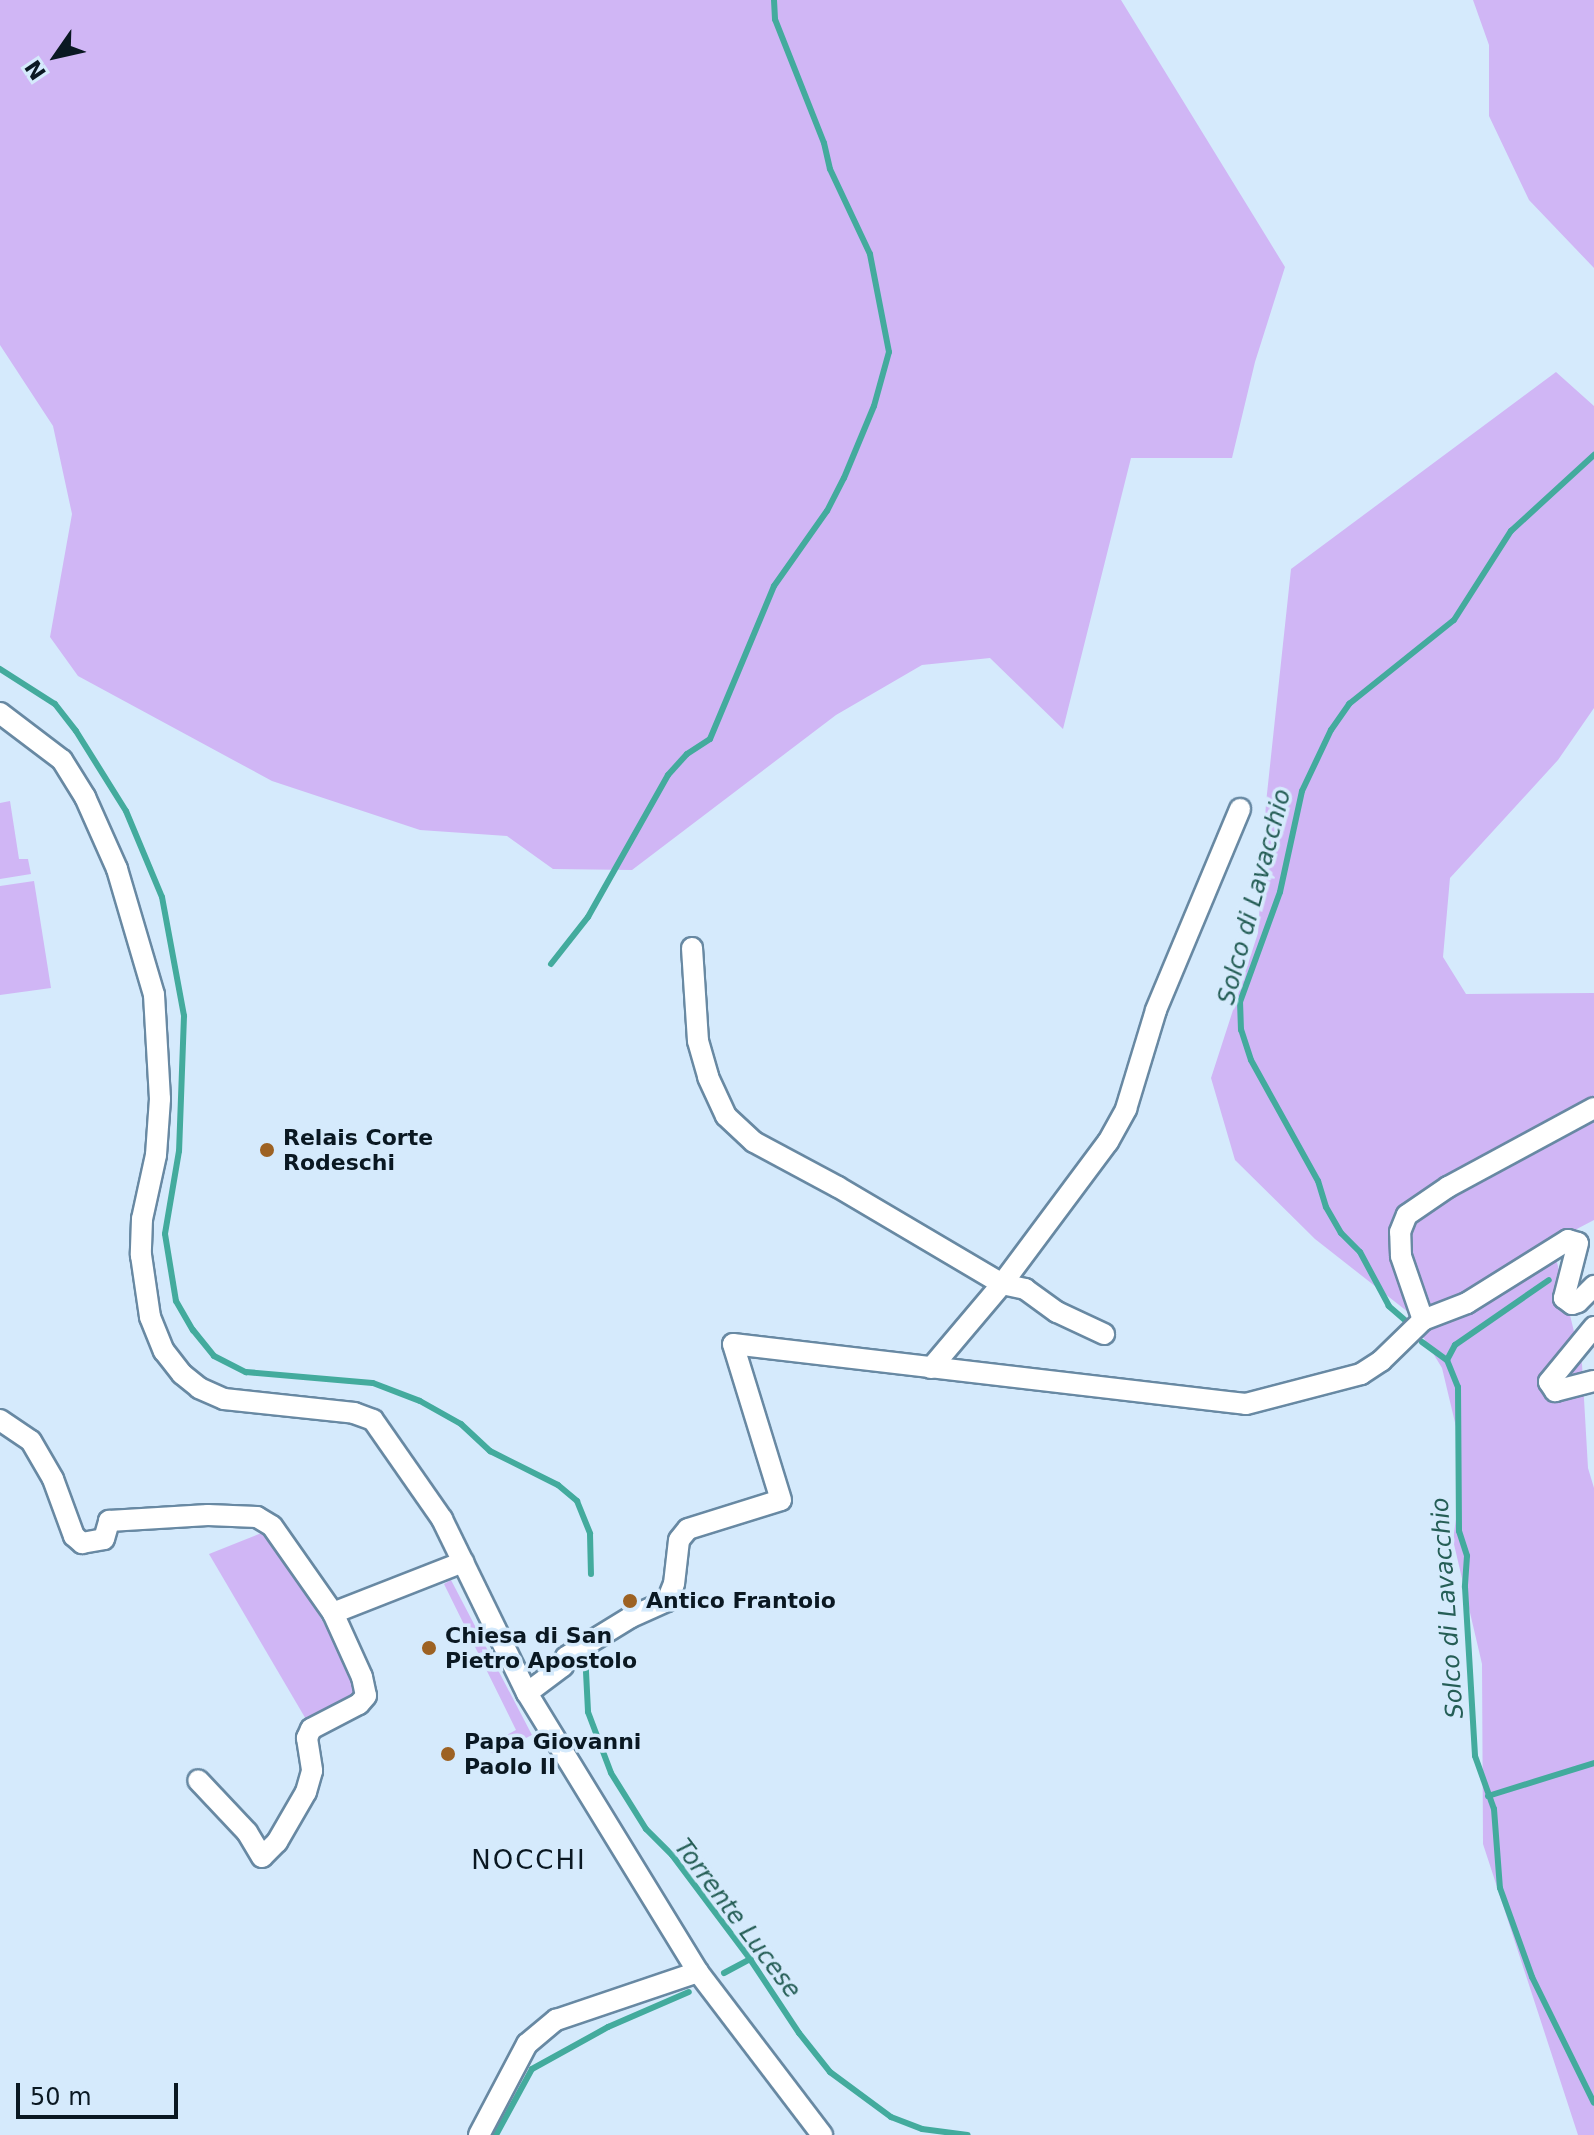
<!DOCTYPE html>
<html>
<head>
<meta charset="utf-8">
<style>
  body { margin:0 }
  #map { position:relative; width:1594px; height:2135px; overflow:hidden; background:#d5eafc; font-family:"DejaVu Sans",sans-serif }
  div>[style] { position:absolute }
  .green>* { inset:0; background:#d0b6f5 }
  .stream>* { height:6px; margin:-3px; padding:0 3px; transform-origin:3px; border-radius:3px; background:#43ab9d }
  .roads { filter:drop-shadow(2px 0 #6889a3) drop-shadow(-2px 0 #6889a3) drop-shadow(0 2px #6889a3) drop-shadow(0 -2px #6889a3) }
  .street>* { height:20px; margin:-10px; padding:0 10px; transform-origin:10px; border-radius:10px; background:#fff }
  .dots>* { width:22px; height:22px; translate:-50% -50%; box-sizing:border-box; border:4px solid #d5eafc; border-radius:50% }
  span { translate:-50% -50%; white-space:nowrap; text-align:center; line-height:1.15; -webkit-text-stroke:7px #d5eafc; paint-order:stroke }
  .poi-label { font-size:22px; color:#0a1822; font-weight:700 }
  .left { translate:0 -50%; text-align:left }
  .water-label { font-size:24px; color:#255e56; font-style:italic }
  .quarter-label { font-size:26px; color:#0a1822; letter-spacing:2px }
  .north { position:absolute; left:16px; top:16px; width:80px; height:80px; -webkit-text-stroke:6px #d5eafc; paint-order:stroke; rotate:236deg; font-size:22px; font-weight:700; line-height:32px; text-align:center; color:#0a1822 }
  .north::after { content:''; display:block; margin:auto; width:28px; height:36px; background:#0a1822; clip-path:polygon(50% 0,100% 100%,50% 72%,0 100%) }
  .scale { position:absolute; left:16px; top:2083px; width:162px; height:36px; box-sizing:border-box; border:4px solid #0a1822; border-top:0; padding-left:10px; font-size:24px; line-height:28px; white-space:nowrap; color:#0a1822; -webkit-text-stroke:6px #d5eafc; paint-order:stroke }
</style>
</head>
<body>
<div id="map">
  <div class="green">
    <i style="clip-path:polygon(0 0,1121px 0,1285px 267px,1255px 362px,1232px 458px,1131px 458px,1063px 729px,990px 658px,922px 665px,836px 715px,632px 870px,553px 869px,507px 836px,420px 830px,272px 781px,78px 676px,50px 637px,72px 514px,53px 426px,0 345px)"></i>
    <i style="clip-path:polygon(1473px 0,1594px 0,1594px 268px,1529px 200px,1489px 116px,1489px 45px)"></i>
    <i style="clip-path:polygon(1556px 372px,1594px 406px,1594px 708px,1558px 760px,1450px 878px,1443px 957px,1466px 994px,1594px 993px,1594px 1220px,1552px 1242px,1582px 1364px,1588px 1468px,1594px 1488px,1594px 2135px,1578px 2135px,1483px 1844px,1482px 1664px,1453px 1540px,1459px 1498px,1457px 1431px,1442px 1368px,1408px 1312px,1315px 1239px,1235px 1160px,1211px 1078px,1258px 933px,1266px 803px,1291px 569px)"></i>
    <i style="clip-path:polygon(10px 801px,19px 859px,28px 859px,31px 874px,0 879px,0 803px)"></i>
    <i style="clip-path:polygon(34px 881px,51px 988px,0 995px,0 886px)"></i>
    <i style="clip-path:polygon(269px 1530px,360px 1685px,359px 1691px,307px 1721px,209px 1554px)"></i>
    <i style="clip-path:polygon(451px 1580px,532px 1735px,494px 1754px,482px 1748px,516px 1730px,444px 1584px)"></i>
  </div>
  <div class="stream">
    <i style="left:0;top:669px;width:65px;rotate:32.5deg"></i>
    <i style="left:55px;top:704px;width:34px;rotate:52deg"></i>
    <i style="left:76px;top:731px;width:94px;rotate:58deg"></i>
    <i style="left:126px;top:811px;width:93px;rotate:67.3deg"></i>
    <i style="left:162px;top:897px;width:121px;rotate:79.5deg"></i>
    <i style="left:184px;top:1016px;width:135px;rotate:92.1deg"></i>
    <i style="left:179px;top:1151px;width:84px;rotate:99.6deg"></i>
    <i style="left:165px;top:1234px;width:68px;rotate:80.7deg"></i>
    <i style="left:176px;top:1301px;width:34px;rotate:60deg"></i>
    <i style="left:193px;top:1330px;width:33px;rotate:51deg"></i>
    <i style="left:214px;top:1356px;width:36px;rotate:27deg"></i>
    <i style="left:246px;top:1372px;width:127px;rotate:5deg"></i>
    <i style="left:373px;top:1383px;width:50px;rotate:21deg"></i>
    <i style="left:420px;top:1401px;width:47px;rotate:29.3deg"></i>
    <i style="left:461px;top:1424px;width:40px;rotate:43deg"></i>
    <i style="left:490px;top:1451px;width:76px;rotate:26.6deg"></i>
    <i style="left:558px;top:1485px;width:25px;rotate:40deg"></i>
    <i style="left:577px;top:1501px;width:35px;rotate:68deg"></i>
    <i style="left:590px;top:1534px;width:40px;rotate:88.6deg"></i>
    <i style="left:551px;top:964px;width:60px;rotate:-51.8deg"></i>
    <i style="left:588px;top:917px;width:163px;rotate:-60.6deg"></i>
    <i style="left:668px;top:775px;width:28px;rotate:-48deg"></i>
    <i style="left:687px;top:754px;width:27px;rotate:-33deg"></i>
    <i style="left:710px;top:739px;width:166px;rotate:-67.3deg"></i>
    <i style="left:774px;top:586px;width:92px;rotate:-54.8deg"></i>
    <i style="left:827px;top:511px;width:37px;rotate:-63deg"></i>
    <i style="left:844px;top:478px;width:78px;rotate:-67.4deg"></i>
    <i style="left:874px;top:406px;width:56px;rotate:-74.5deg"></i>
    <i style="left:889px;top:352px;width:100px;rotate:-101deg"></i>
    <i style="left:870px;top:254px;width:94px;rotate:-115.2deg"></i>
    <i style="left:830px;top:169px;width:27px;rotate:-103deg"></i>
    <i style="left:824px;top:143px;width:133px;rotate:-111.6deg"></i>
    <i style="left:775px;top:19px;width:19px;rotate:-93deg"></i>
    <i style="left:1406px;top:1321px;width:23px;rotate:-139deg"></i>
    <i style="left:1389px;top:1306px;width:61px;rotate:-118.2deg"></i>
    <i style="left:1360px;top:1252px;width:27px;rotate:-135deg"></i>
    <i style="left:1341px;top:1233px;width:30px;rotate:-120deg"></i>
    <i style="left:1326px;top:1207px;width:27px;rotate:-107deg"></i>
    <i style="left:1318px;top:1181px;width:138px;rotate:-119deg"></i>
    <i style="left:1251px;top:1060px;width:32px;rotate:-108deg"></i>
    <i style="left:1241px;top:1030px;width:28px;rotate:-92deg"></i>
    <i style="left:1240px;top:1002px;width:117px;rotate:-70deg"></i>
    <i style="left:1280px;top:892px;width:103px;rotate:-77.7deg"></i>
    <i style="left:1302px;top:791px;width:68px;rotate:-64.6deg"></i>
    <i style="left:1331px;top:730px;width:32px;rotate:-55deg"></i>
    <i style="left:1349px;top:704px;width:134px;rotate:-38.7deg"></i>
    <i style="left:1454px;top:620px;width:106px;rotate:-57.4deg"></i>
    <i style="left:1511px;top:531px;width:113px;rotate:-42.5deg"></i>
    <i style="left:1422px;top:1342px;width:31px;rotate:36deg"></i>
    <i style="left:1447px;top:1360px;width:29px;rotate:68deg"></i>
    <i style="left:1458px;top:1387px;width:144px;rotate:89.6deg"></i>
    <i style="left:1459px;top:1531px;width:26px;rotate:72deg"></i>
    <i style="left:1467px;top:1556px;width:31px;rotate:94deg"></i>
    <i style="left:1465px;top:1587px;width:169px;rotate:86.6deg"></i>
    <i style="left:1475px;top:1756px;width:56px;rotate:70.3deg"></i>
    <i style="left:1494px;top:1809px;width:79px;rotate:85.7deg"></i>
    <i style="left:1500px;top:1888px;width:95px;rotate:70.2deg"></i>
    <i style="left:1532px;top:1977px;width:140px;rotate:63.8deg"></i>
    <i style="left:1447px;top:1360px;width:17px;rotate:-62deg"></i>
    <i style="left:1455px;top:1345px;width:114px;rotate:-34.7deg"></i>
    <i style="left:585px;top:1652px;width:60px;rotate:87.1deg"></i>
    <i style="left:588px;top:1712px;width:65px;rotate:69.3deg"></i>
    <i style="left:611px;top:1773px;width:66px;rotate:58deg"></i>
    <i style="left:646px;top:1829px;width:37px;rotate:45deg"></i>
    <i style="left:672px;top:1855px;width:130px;rotate:53.1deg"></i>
    <i style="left:750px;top:1959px;width:89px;rotate:56.5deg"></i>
    <i style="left:799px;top:2033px;width:50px;rotate:51.5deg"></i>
    <i style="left:830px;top:2072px;width:76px;rotate:36.4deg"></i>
    <i style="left:891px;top:2117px;width:33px;rotate:21deg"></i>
    <i style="left:922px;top:2129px;width:46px;rotate:7.4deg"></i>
    <i style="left:1488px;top:1796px;width:111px;rotate:-17.3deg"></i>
    <i style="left:724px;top:1973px;width:30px;rotate:-28deg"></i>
    <i style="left:496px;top:2135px;width:75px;rotate:-61.4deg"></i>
    <i style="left:532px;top:2069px;width:87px;rotate:-28.9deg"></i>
    <i style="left:608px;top:2027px;width:88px;rotate:-23.4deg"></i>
  </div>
  <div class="roads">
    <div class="street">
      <i style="left:0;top:713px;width:78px;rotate:37.2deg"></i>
      <i style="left:62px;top:760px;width:44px;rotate:58.1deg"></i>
      <i style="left:85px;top:797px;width:79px;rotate:66deg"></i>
      <i style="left:117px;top:869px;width:131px;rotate:73.6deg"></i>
      <i style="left:154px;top:995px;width:104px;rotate:86.7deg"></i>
      <i style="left:160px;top:1099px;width:56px;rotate:94.1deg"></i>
      <i style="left:156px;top:1155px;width:66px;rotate:102.3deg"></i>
      <i style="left:142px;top:1219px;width:36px;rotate:92deg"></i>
      <i style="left:141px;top:1255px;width:63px;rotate:81.7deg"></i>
      <i style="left:150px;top:1317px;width:37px;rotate:68deg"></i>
      <i style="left:164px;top:1351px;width:29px;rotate:52deg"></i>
      <i style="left:182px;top:1374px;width:22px;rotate:39deg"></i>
      <i style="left:199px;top:1388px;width:27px;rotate:24deg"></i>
      <i style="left:224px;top:1399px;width:131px;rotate:6.1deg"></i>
      <i style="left:354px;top:1413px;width:20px;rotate:20deg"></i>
      <i style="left:373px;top:1420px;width:121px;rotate:55.1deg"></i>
      <i style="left:442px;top:1519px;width:194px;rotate:64deg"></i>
      <i style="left:527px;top:1693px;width:327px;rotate:58.5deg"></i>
      <i style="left:698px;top:1972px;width:205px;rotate:52.7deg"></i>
      <i style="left:692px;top:948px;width:93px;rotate:86.3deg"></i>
      <i style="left:698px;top:1041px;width:37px;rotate:74deg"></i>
      <i style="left:708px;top:1077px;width:43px;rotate:65.2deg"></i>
      <i style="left:726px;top:1116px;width:38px;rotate:43deg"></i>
      <i style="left:754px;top:1142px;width:95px;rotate:28.2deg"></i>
      <i style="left:838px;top:1187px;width:191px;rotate:30.6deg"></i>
      <i style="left:1002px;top:1284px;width:24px;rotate:12deg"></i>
      <i style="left:1025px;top:1289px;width:39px;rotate:36deg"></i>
      <i style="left:1057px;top:1312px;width:52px;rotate:25.1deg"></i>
      <i style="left:1423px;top:1320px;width:68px;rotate:-109deg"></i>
      <i style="left:1401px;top:1256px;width:24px;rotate:-92deg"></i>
      <i style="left:1400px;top:1232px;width:18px;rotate:-68deg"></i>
      <i style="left:1407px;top:1215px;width:50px;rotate:-34.3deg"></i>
      <i style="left:1448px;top:1187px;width:166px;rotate:-28.4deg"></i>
      <i style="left:1594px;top:1327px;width:71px;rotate:129.3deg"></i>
      <i style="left:1549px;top:1382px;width:11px;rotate:56deg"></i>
      <i style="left:1555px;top:1391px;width:40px;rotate:-14.4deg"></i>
      <i style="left:931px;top:1368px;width:110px;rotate:-49.8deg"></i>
      <i style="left:1002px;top:1284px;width:177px;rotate:-53.3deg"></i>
      <i style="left:1108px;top:1142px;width:38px;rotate:-61deg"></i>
      <i style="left:1126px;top:1109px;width:103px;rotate:-73.1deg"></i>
      <i style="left:1156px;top:1010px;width:218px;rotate:-67.3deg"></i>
      <i style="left:0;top:1420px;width:37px;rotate:34deg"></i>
      <i style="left:31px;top:1441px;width:44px;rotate:59.9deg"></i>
      <i style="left:53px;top:1479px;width:61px;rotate:69.8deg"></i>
      <i style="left:74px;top:1536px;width:11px;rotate:41deg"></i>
      <i style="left:82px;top:1543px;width:22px;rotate:-10deg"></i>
      <i style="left:104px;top:1539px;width:19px;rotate:-74deg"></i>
      <i style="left:109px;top:1521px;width:99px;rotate:-3.5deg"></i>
      <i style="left:208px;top:1515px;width:49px;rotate:2.3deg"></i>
      <i style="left:257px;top:1517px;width:17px;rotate:31deg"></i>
      <i style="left:272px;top:1526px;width:106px;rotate:55deg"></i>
      <i style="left:333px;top:1613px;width:70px;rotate:65.6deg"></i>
      <i style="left:362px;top:1677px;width:19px;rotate:78deg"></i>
      <i style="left:366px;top:1696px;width:11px;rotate:131deg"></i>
      <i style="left:359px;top:1704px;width:54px;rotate:152.5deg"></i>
      <i style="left:311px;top:1729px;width:10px;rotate:114deg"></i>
      <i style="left:307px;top:1738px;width:33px;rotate:81deg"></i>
      <i style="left:312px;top:1771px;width:22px;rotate:106deg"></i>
      <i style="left:306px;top:1792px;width:58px;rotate:120.1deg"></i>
      <i style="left:277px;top:1842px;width:21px;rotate:135deg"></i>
      <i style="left:262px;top:1857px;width:29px;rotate:-121deg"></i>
      <i style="left:247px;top:1832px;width:71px;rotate:-133.3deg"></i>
      <i style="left:333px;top:1613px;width:140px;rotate:-21.4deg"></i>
      <i style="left:527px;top:1693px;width:45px;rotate:-36.9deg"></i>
      <i style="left:563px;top:1666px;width:9px;rotate:-72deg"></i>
      <i style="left:566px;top:1657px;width:76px;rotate:-31.6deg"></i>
      <i style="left:631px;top:1617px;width:39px;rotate:-24deg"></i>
      <i style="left:667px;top:1601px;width:18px;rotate:-68deg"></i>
      <i style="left:674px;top:1584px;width:44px;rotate:-83.5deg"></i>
      <i style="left:679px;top:1540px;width:14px;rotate:-51deg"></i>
      <i style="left:688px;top:1529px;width:97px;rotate:-17.3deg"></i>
      <i style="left:781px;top:1500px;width:163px;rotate:-107.1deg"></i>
      <i style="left:733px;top:1344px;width:516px;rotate:6.67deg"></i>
      <i style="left:1246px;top:1404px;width:119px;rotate:-14.6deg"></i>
      <i style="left:1361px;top:1374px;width:24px;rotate:-33deg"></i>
      <i style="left:1381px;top:1361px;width:59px;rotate:-44.3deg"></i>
      <i style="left:1423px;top:1320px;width:47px;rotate:-21.1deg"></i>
      <i style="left:1467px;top:1303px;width:119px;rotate:-32deg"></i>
      <i style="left:1568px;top:1240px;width:10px;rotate:17deg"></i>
      <i style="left:1578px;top:1243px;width:57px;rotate:104.3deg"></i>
      <i style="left:1564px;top:1298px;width:10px;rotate:37deg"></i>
      <i style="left:1572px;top:1304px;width:6px;rotate:-18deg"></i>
      <i style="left:1578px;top:1302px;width:23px;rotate:-45deg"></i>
      <i style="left:479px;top:2135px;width:103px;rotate:-62.2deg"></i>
      <i style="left:527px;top:2044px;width:38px;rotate:-40deg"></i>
      <i style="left:556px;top:2020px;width:150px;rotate:-18.7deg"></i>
    </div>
  </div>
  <div class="dots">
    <i style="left:267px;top:1150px;background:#9d6223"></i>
    <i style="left:630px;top:1601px;background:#9d6223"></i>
    <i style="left:429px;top:1648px;background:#9d6223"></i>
    <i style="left:448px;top:1754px;background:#9d6223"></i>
  </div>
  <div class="poi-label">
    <span class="left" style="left:283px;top:1150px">Relais Corte<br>Rodeschi</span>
    <span class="left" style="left:646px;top:1601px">Antico Frantoio</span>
    <span class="left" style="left:445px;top:1648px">Chiesa di San<br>Pietro Apostolo</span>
    <span class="left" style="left:464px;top:1754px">Papa Giovanni<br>Paolo II</span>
  </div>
  <div class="water-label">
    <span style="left:1255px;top:897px;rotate:-75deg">Solco di Lavacchio</span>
    <span style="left:1448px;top:1608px;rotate:-94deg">Solco di Lavacchio</span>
    <span style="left:737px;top:1919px;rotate:53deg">Torrente Lucese</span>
  </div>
  <div class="quarter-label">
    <span style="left:529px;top:1861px">NOCCHI</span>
  </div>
  <div class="north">N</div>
  <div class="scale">50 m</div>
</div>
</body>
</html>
